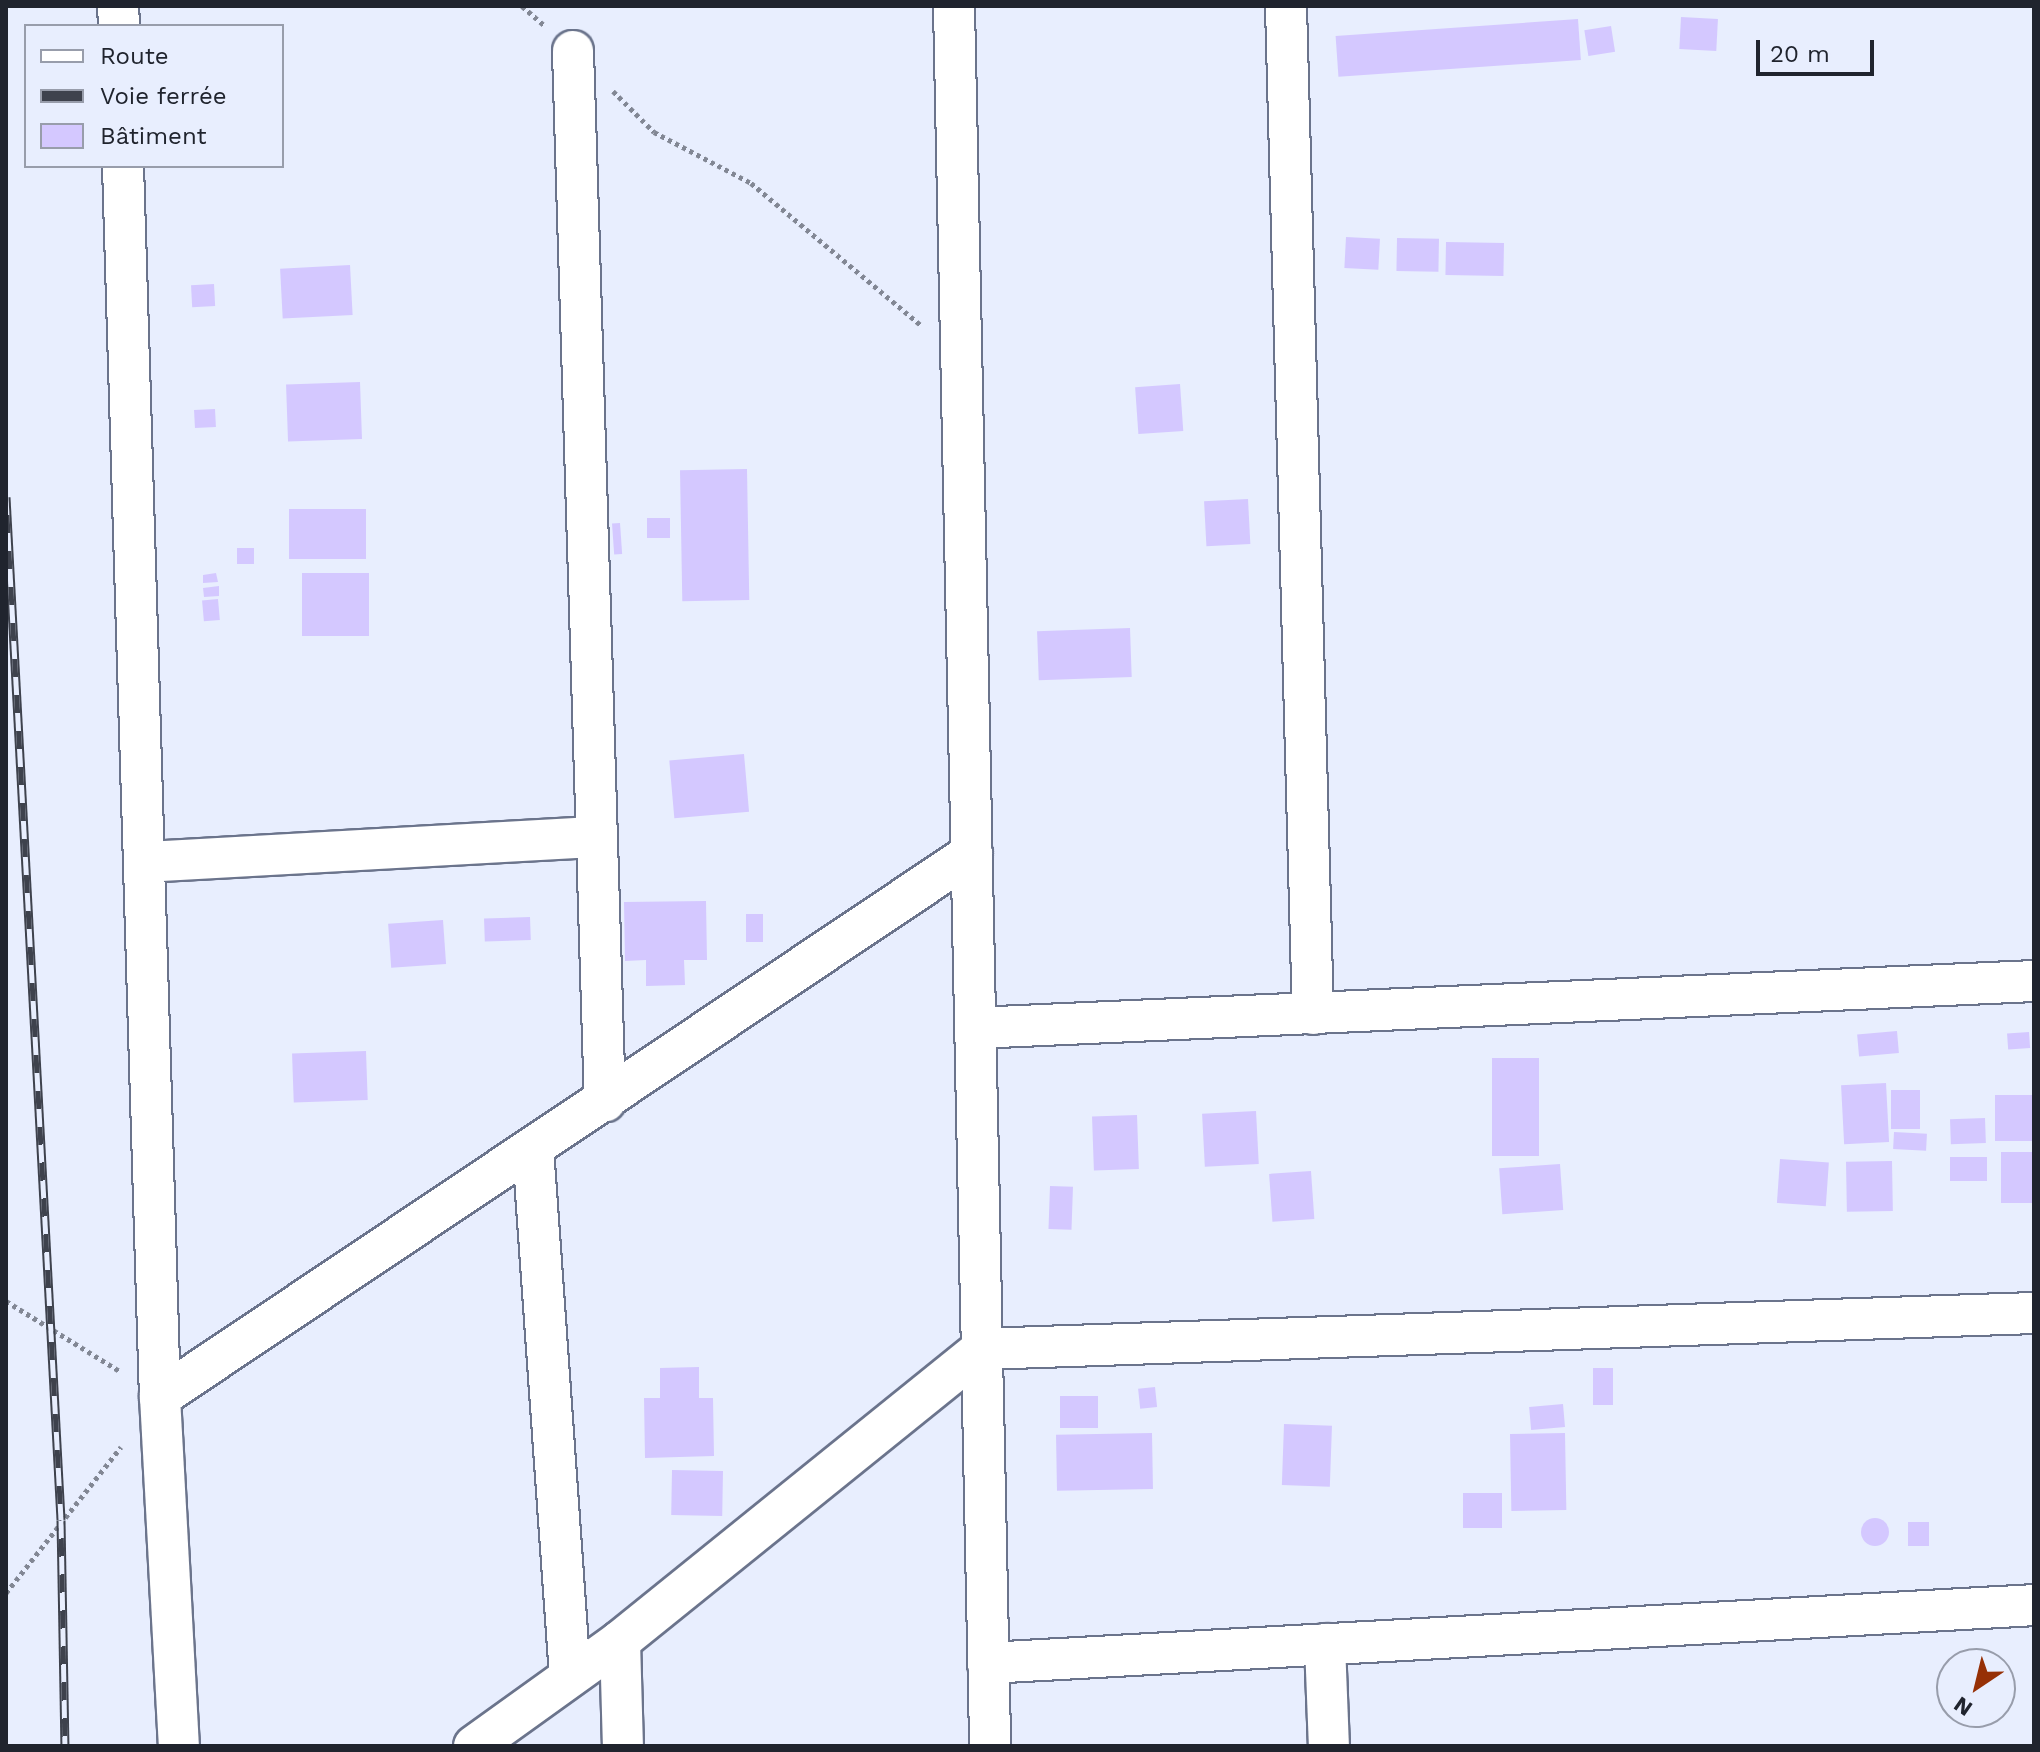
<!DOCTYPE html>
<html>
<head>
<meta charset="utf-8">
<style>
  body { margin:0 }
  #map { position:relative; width:2040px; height:1752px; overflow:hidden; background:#e8eefe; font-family:"Work Sans",sans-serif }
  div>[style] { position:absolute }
  .building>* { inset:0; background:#d4c8ff; transform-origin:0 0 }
  .round { border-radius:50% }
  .path>* { height:5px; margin-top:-2.5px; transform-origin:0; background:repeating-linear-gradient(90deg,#828794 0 4px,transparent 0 8px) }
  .roads { filter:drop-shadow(2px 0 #6b748c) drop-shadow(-2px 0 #6b748c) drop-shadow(0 2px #6b748c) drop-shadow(0 -2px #6b748c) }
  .minor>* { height:40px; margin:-20px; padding:0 20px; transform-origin:20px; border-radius:20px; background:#fff }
  .rail>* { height:9px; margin-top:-4.5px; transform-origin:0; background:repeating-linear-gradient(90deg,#e8eefe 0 18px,#3e424d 0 36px); box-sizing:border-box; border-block:2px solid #3e424d }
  span { translate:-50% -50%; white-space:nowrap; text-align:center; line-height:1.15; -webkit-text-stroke:6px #e8eefe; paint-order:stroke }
  .frame { position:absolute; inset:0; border:8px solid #20242e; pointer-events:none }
  .legend { position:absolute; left:24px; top:24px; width:260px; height:144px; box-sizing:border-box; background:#e8eefe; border:2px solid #989dab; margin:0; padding:10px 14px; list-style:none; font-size:24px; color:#20242e }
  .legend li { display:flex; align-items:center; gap:16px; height:40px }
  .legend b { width:40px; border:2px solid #989dab }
  .north { position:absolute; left:1936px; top:1648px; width:80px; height:80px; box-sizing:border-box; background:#e8eefe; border:2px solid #989dab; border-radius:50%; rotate:215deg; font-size:22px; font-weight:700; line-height:32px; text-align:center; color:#20242e }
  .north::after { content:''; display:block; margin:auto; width:28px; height:36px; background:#963006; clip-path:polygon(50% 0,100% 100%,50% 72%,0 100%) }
  .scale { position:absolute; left:1756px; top:40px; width:118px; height:36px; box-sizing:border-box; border:4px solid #20242e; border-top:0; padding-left:10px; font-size:24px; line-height:28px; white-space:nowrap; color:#20242e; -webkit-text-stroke:6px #e8eefe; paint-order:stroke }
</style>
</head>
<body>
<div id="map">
  <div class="building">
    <i style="left:1681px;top:17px;width:37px;height:32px;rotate:3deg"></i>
    <i style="left:1578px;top:19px;width:41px;height:243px;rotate:86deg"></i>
    <i style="left:1611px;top:26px;width:26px;height:27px;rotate:81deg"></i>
    <i style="left:1346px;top:237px;width:34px;height:31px;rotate:3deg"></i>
    <i style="left:1397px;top:238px;width:42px;height:33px;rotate:1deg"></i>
    <i style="left:1446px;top:242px;width:58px;height:33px;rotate:1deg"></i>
    <i style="left:350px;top:265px;width:50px;height:70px;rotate:87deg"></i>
    <i style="left:214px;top:284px;width:22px;height:23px;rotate:87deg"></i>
    <i style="left:360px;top:382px;width:57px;height:74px;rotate:88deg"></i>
    <i style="left:1180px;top:384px;width:47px;height:45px;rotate:86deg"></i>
    <i style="left:215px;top:409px;width:18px;height:21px;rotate:87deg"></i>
    <i style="left:747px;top:469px;width:131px;height:67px;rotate:89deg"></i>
    <i style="left:1248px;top:499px;width:45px;height:44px;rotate:87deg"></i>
    <i style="left:289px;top:509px;width:77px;height:50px"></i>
    <i style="left:647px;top:518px;width:23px;height:20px"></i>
    <i style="left:620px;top:523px;width:31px;height:8px;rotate:86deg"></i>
    <i style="left:237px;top:548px;width:17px;height:16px"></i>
    <i style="clip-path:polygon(216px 573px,218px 582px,203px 583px,203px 575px)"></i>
    <i style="left:302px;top:573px;width:67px;height:63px"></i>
    <i style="clip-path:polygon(219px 586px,219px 596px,204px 597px,203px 588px)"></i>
    <i style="left:218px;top:599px;width:21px;height:16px;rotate:85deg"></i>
    <i style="left:1130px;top:628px;width:49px;height:93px;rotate:88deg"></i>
    <i style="left:744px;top:754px;width:58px;height:75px;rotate:85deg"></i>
    <i style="clip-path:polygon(706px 901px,707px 960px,684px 960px,685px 985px,646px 986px,646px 960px,625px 961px,624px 902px)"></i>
    <i style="left:763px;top:914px;width:28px;height:17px;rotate:90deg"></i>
    <i style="left:530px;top:917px;width:23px;height:46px;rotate:88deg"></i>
    <i style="left:443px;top:920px;width:44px;height:55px;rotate:86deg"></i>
    <i style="left:1897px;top:1031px;width:22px;height:40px;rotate:85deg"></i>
    <i style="left:2029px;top:1032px;width:16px;height:22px;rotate:86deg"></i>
    <i style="left:366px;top:1051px;width:49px;height:74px;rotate:88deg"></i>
    <i style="left:1492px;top:1058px;width:47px;height:98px"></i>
    <i style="left:1886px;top:1083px;width:59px;height:45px;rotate:87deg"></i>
    <i style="left:1891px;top:1090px;width:29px;height:39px"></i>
    <i style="left:2034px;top:1095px;width:46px;height:39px;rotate:90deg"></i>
    <i style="left:1256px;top:1111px;width:53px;height:54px;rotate:87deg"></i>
    <i style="left:1137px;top:1115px;width:54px;height:45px;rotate:88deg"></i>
    <i style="left:1985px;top:1118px;width:25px;height:35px;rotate:88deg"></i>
    <i style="left:1894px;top:1132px;width:33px;height:17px;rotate:3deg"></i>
    <i style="left:2001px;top:1152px;width:33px;height:51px"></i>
    <i style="left:1950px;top:1157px;width:37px;height:24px"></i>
    <i style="left:1780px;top:1159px;width:49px;height:44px;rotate:4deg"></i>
    <i style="left:1892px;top:1161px;width:50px;height:46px;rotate:89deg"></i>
    <i style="left:1560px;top:1164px;width:46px;height:61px;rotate:86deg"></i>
    <i style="left:1311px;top:1171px;width:48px;height:42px;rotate:86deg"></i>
    <i style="left:1050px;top:1186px;width:23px;height:43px;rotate:2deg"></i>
    <i style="clip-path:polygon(699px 1367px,699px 1398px,713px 1398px,714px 1456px,645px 1458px,644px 1398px,660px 1398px,660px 1368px)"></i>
    <i style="left:1593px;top:1368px;width:20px;height:37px"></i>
    <i style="left:1155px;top:1387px;width:20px;height:17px;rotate:84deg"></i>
    <i style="left:1060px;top:1396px;width:38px;height:32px"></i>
    <i style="left:1563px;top:1404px;width:23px;height:34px;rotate:85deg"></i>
    <i style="left:1284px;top:1424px;width:48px;height:61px;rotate:2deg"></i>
    <i style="left:1152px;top:1433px;width:56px;height:96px;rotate:89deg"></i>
    <i style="left:1565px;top:1433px;width:77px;height:55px;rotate:89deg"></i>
    <i style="left:672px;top:1470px;width:51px;height:45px;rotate:1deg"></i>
    <i style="left:1502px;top:1493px;width:35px;height:39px;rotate:90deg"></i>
    <i class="round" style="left:1861px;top:1518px;width:28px;height:28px"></i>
    <i style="left:1908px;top:1522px;width:21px;height:24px"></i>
  </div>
  <div class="path">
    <i style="left:522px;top:6px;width:30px;rotate:41deg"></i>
    <i style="left:613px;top:91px;width:58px;rotate:45deg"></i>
    <i style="left:654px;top:132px;width:110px;rotate:27.7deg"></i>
    <i style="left:751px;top:183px;width:223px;rotate:39.9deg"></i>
    <i style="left:6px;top:1301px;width:135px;rotate:31.7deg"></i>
    <i style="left:6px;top:1593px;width:186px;rotate:-51.8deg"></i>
  </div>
  <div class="roads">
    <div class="minor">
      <i style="left:118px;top:6px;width:20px;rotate:87deg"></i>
      <i style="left:954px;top:6px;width:1740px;rotate:88.81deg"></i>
      <i style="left:1286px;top:6px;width:1008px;rotate:88.47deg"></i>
      <i style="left:573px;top:51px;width:1051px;rotate:88.26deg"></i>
      <i style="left:123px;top:166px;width:1232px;rotate:88.28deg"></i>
      <i style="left:160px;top:1397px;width:350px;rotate:86.9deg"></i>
      <i style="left:145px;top:862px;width:447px;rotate:-3.2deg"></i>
      <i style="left:975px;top:1028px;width:1060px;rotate:-2.54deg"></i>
      <i style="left:533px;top:1149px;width:527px;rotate:85.98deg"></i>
      <i style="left:160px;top:1397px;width:977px;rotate:-33.82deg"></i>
      <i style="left:620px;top:1641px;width:105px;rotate:88.4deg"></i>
      <i style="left:1325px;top:1644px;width:102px;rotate:87.8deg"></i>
      <i style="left:988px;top:1663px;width:1048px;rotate:-3.17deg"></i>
      <i style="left:474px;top:1746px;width:180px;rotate:-35.7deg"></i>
      <i style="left:620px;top:1641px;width:465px;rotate:-38.9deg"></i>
      <i style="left:982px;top:1349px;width:1053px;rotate:-1.96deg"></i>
    </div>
  </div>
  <div class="rail">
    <i style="left:6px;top:497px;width:1024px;rotate:86.92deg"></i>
    <i style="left:61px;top:1520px;width:226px;rotate:89deg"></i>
  </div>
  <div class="frame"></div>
  <ul class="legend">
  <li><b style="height:10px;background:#fff"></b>Route</li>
  <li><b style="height:10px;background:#3e424d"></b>Voie ferrée</li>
  <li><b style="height:22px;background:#d4c8ff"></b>Bâtiment</li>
  </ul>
  <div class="north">N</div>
  <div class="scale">20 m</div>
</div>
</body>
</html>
